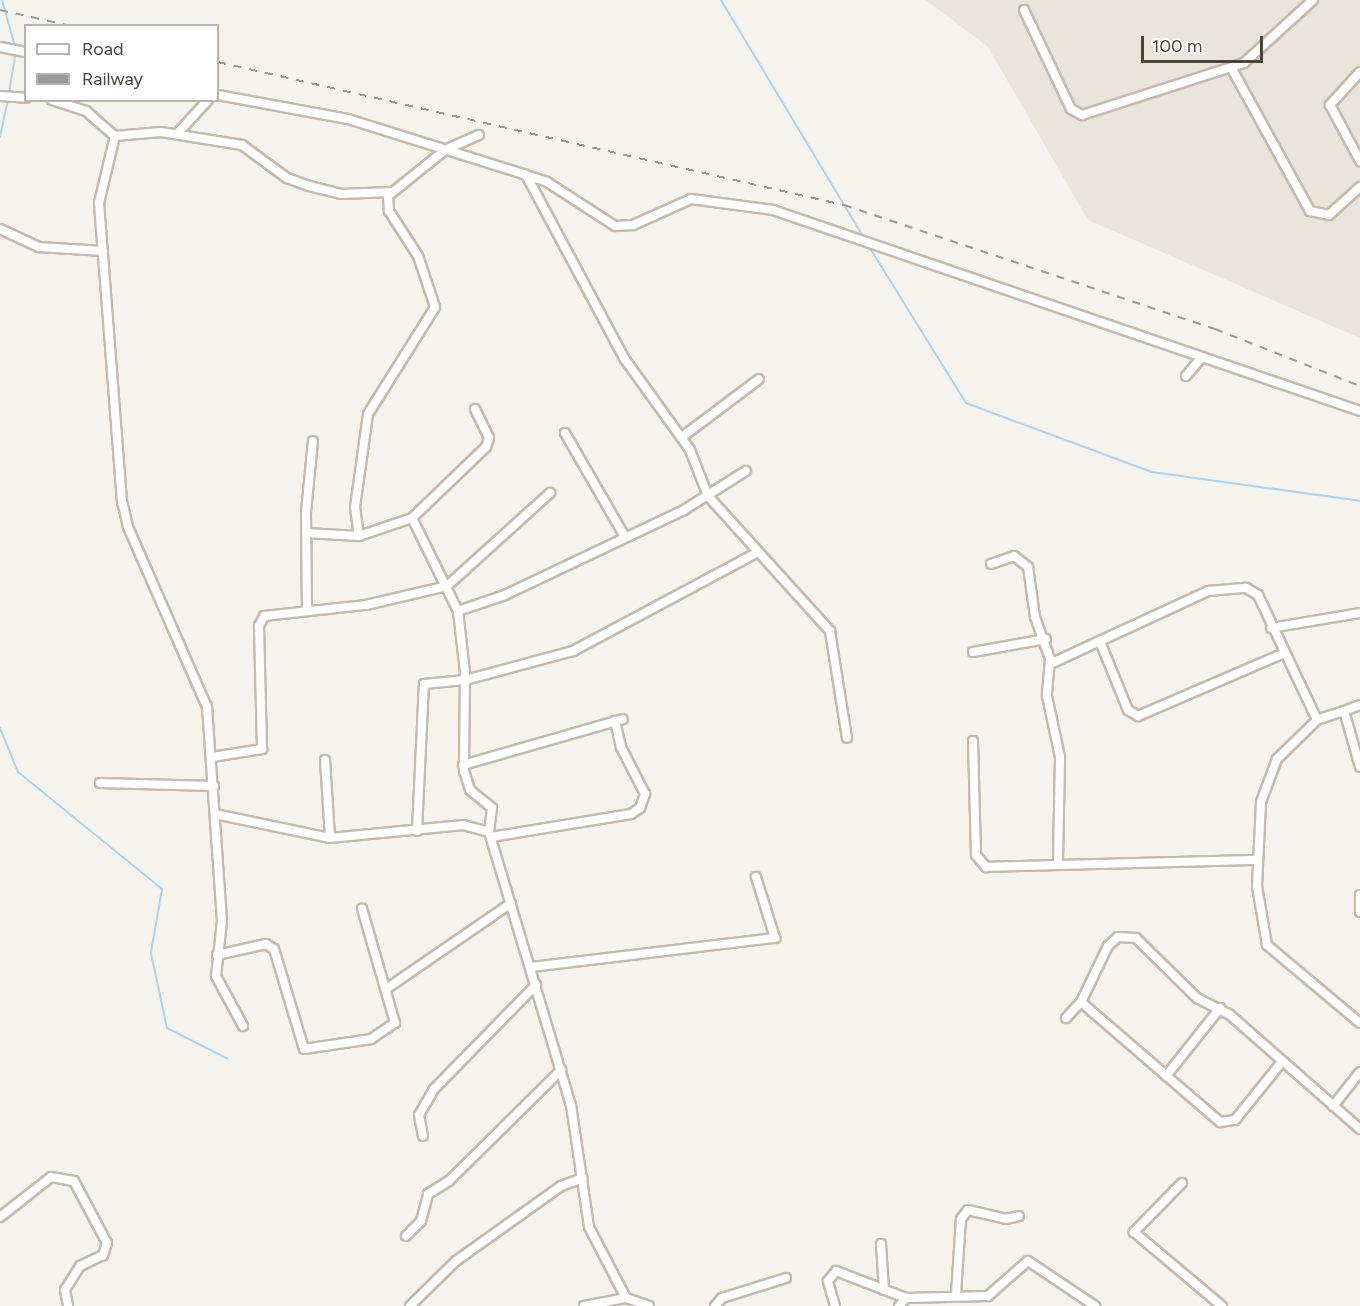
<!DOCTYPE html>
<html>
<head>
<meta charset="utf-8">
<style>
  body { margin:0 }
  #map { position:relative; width:1360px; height:1306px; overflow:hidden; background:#f6f3ec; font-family:Figtree,sans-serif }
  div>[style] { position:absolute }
  .residential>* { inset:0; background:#eae5da }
  .stream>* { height:2px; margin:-1px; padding:0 1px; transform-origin:1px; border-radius:1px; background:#a9d4f2 }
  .roads { filter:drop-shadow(2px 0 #c2bbae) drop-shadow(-2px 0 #c2bbae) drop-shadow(0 2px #c2bbae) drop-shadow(0 -2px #c2bbae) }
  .minor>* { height:8px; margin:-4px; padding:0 4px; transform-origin:4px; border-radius:4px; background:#fff }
  .rail>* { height:2px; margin-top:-1px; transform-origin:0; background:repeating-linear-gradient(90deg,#9a9a9a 0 8px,transparent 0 16px) }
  span { translate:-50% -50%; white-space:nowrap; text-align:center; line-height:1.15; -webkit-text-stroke:5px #fff; paint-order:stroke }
  .legend { position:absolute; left:24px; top:24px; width:195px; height:78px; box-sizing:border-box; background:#fff; border:2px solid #b7b4b0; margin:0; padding:8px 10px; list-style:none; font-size:18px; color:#4b4439 }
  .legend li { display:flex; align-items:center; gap:12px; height:30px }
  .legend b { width:30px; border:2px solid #b7b4b0 }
  .scale { position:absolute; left:1141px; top:36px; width:122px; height:27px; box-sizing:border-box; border:3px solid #4b4439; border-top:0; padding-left:8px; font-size:18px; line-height:21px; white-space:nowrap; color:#4b4439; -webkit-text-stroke:4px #fff; paint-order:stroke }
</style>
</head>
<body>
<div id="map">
  <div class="residential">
    <i style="clip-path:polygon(926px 0,1360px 0,1360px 338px,1088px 220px,988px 47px)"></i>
  </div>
  <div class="stream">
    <i style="left:2px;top:0;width:52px;rotate:74.4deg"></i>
    <i style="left:16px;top:50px;width:44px;rotate:99.2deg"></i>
    <i style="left:721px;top:0;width:278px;rotate:59deg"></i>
    <i style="left:0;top:137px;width:39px;rotate:-78deg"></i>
    <i style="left:868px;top:245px;width:186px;rotate:58.2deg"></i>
    <i style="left:966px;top:403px;width:198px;rotate:20.4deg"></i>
    <i style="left:1152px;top:472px;width:210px;rotate:7.9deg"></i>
    <i style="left:0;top:728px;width:48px;rotate:67.8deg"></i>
    <i style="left:18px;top:772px;width:186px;rotate:39.1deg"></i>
    <i style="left:162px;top:889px;width:65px;rotate:99.8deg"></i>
    <i style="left:151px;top:953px;width:77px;rotate:78deg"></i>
    <i style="left:167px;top:1028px;width:68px;rotate:26.9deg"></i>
  </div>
  <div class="roads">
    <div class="minor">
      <i style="left:1024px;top:10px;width:110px;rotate:64.6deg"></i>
      <i style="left:1071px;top:109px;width:13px;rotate:29deg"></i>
      <i style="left:1082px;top:115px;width:170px;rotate:-17.8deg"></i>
      <i style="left:1244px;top:63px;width:93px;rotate:-42.4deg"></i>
      <i style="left:0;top:47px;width:26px;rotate:11deg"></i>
      <i style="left:1232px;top:69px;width:162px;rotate:61.2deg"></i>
      <i style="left:1310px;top:211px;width:19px;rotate:12deg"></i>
      <i style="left:1329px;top:215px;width:42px;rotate:-42.1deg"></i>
      <i style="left:1360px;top:72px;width:45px;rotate:132.3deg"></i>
      <i style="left:1330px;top:105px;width:64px;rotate:61.8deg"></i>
      <i style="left:218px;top:95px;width:132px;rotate:10.5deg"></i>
      <i style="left:348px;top:119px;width:183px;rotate:17.4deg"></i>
      <i style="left:523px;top:174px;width:25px;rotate:18deg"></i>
      <i style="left:547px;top:182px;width:81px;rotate:32.9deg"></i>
      <i style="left:615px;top:226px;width:18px;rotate:-3deg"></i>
      <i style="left:633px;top:225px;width:64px;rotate:-24.1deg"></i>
      <i style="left:691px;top:199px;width:83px;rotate:7.6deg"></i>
      <i style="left:773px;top:210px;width:620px;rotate:18.9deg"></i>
      <i style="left:0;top:96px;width:26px;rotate:4deg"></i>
      <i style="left:52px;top:100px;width:36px;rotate:18deg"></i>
      <i style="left:86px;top:111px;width:38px;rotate:41deg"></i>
      <i style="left:177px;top:134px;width:46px;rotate:-47.6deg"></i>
      <i style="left:526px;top:175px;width:208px;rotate:61.8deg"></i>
      <i style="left:624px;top:358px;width:113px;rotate:54.3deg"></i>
      <i style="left:690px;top:450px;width:49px;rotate:68.6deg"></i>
      <i style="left:708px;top:496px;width:182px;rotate:47.9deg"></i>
      <i style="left:830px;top:631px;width:108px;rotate:81deg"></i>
      <i style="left:0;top:229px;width:43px;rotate:24.8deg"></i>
      <i style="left:39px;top:247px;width:64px;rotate:3.6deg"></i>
      <i style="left:1186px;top:376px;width:23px;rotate:-50deg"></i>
      <i style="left:475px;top:409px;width:32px;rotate:64deg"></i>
      <i style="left:489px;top:438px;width:9px;rotate:108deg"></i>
      <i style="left:486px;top:447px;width:103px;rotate:136.2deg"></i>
      <i style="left:412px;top:518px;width:56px;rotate:161.2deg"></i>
      <i style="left:359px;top:536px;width:29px;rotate:-98deg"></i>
      <i style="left:355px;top:507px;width:94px;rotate:-82deg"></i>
      <i style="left:368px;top:414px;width:126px;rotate:-57.9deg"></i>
      <i style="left:435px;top:307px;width:54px;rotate:-108.4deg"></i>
      <i style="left:418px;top:256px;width:54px;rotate:-122.8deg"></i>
      <i style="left:389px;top:211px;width:15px;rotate:-94deg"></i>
      <i style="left:388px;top:196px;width:73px;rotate:-38.9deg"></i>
      <i style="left:445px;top:150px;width:37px;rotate:-24deg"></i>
      <i style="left:565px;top:433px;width:120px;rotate:60deg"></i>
      <i style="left:682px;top:437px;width:96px;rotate:-37deg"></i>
      <i style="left:412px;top:518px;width:104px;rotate:63.7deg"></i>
      <i style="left:458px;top:611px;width:61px;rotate:83.5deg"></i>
      <i style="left:465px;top:672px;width:99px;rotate:90.6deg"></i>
      <i style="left:464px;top:771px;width:20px;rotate:72deg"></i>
      <i style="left:470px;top:790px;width:28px;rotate:39deg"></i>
      <i style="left:492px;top:808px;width:24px;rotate:97deg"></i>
      <i style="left:306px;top:533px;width:53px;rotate:3.2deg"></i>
      <i style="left:991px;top:564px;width:24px;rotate:-19deg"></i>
      <i style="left:1014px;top:556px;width:18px;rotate:38deg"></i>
      <i style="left:1028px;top:567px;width:50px;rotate:82deg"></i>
      <i style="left:1035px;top:617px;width:45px;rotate:70.3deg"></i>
      <i style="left:1050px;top:659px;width:37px;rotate:95deg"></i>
      <i style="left:1047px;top:696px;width:62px;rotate:78deg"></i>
      <i style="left:1060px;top:757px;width:108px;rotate:91.1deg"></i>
      <i style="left:307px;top:610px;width:98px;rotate:-90.6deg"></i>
      <i style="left:306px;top:512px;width:71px;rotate:-84.4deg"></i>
      <i style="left:458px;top:611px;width:50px;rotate:-18.8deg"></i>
      <i style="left:505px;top:595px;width:198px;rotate:-25.4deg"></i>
      <i style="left:684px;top:510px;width:73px;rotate:-32.2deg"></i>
      <i style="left:1271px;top:628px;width:90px;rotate:-9.6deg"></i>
      <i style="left:1101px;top:644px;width:71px;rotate:67.8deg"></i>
      <i style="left:1128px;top:710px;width:12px;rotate:31deg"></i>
      <i style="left:1138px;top:716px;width:159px;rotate:-23.3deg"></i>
      <i style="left:973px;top:652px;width:74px;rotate:-10.1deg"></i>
      <i style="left:1050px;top:664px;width:174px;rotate:-24.8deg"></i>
      <i style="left:1208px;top:591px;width:38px;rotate:-5deg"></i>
      <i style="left:1246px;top:588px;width:14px;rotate:30deg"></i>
      <i style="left:1258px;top:595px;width:138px;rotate:64.7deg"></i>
      <i style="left:1344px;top:711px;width:17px;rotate:-21deg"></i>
      <i style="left:973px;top:741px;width:114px;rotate:88.5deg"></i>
      <i style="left:976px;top:855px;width:16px;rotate:50deg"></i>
      <i style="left:986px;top:867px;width:272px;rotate:-1.5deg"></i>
      <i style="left:212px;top:757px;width:51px;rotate:-9.1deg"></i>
      <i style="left:262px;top:749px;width:123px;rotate:-91.4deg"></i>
      <i style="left:259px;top:626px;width:11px;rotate:-63deg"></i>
      <i style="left:264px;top:616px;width:103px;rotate:-6.2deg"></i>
      <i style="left:366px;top:605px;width:83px;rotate:-13.2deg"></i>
      <i style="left:447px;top:586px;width:139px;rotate:-42.1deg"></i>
      <i style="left:325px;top:760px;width:78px;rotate:86.3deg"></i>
      <i style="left:463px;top:765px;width:166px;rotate:-16deg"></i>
      <i style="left:1360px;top:767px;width:58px;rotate:-105.9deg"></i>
      <i style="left:1344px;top:711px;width:28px;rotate:162deg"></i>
      <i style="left:1317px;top:720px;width:56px;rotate:135.7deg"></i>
      <i style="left:1277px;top:759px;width:46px;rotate:110.4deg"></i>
      <i style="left:1261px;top:802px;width:84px;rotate:92.7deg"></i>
      <i style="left:1257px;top:886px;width:60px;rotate:80.4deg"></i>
      <i style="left:1267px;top:945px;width:121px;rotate:40deg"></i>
      <i style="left:100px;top:783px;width:114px;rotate:1.5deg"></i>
      <i style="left:215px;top:814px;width:117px;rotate:11.8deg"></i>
      <i style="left:330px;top:838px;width:134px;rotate:-5.6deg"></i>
      <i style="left:463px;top:825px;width:27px;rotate:15deg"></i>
      <i style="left:489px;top:832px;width:285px;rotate:73.3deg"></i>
      <i style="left:571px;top:1105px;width:123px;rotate:81.6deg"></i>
      <i style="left:589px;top:1227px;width:80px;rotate:62.5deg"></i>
      <i style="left:417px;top:831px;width:147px;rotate:-87.3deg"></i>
      <i style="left:424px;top:684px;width:41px;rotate:-5.6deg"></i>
      <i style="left:465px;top:680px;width:112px;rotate:-15deg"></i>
      <i style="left:573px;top:651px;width:206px;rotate:-28.1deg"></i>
      <i style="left:491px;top:837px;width:142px;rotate:-9.3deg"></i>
      <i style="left:631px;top:814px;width:11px;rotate:-34deg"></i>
      <i style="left:640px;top:808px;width:15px;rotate:-70deg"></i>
      <i style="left:645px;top:794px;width:53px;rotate:-117.1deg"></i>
      <i style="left:621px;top:747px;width:27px;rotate:-103deg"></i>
      <i style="left:1360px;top:895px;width:17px;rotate:90deg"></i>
      <i style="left:217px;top:955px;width:50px;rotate:-12.7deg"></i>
      <i style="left:266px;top:944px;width:9px;rotate:32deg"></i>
      <i style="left:274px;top:949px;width:104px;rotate:73.3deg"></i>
      <i style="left:304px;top:1049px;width:68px;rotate:-8.5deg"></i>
      <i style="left:371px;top:1039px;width:29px;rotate:-34deg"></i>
      <i style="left:395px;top:1023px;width:119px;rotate:-106.1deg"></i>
      <i style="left:531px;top:967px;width:246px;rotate:-6.8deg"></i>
      <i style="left:775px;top:938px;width:64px;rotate:-107.3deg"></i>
      <i style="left:389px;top:987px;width:148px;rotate:-34.5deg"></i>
      <i style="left:1081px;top:1002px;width:184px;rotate:40.8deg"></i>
      <i style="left:1220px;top:1122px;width:15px;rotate:-8deg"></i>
      <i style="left:1235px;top:1120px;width:72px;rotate:-51.2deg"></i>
      <i style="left:1066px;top:1018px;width:22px;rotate:-47deg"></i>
      <i style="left:1081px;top:1002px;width:62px;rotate:-64.3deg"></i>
      <i style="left:1108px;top:946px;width:13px;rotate:-42deg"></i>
      <i style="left:1118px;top:937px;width:18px;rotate:3deg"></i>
      <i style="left:1136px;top:938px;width:86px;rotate:44.5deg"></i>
      <i style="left:1197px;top:998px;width:36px;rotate:27deg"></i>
      <i style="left:1229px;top:1014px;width:174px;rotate:41.3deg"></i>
      <i style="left:243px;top:1026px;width:57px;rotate:-118.4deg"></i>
      <i style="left:216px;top:976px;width:55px;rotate:-83.8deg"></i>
      <i style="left:222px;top:921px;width:215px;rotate:-94deg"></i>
      <i style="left:207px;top:707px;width:197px;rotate:-113.7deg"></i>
      <i style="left:128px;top:527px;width:26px;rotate:-103deg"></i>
      <i style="left:122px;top:502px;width:300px;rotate:-94.4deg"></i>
      <i style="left:99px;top:203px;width:69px;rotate:-76.6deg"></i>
      <i style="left:115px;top:136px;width:46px;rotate:-5deg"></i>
      <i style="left:161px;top:132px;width:82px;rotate:9.1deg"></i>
      <i style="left:242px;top:145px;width:56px;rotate:36.3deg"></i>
      <i style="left:287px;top:178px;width:23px;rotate:20deg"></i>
      <i style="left:309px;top:186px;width:33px;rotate:14deg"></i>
      <i style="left:341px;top:194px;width:50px;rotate:-2.3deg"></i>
      <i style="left:1166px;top:1076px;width:87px;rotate:-51.5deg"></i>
      <i style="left:1333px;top:1106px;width:43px;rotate:-51.5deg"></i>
      <i style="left:423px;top:1136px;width:21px;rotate:-101deg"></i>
      <i style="left:419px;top:1115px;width:30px;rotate:-60deg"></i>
      <i style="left:434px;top:1089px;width:146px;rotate:-45.6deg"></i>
      <i style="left:1182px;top:1183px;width:69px;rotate:134.4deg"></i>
      <i style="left:1134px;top:1232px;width:115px;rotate:40.1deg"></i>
      <i style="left:0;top:1217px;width:65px;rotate:-38.1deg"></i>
      <i style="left:51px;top:1177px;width:23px;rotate:10deg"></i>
      <i style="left:74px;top:1181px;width:70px;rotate:62deg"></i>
      <i style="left:107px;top:1243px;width:13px;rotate:108deg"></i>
      <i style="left:103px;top:1255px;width:25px;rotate:154deg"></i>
      <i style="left:80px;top:1266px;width:28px;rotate:122deg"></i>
      <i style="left:65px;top:1290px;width:16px;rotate:79deg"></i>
      <i style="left:406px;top:1236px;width:21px;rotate:-45deg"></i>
      <i style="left:421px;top:1221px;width:28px;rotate:-75deg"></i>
      <i style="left:428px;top:1194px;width:25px;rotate:-32deg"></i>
      <i style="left:449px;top:1181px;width:158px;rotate:-44.7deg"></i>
      <i style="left:881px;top:1244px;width:46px;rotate:86.3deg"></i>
      <i style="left:956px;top:1294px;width:75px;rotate:-86.2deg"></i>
      <i style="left:961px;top:1219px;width:11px;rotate:-52deg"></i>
      <i style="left:968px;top:1210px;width:39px;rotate:13deg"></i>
      <i style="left:1006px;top:1219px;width:13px;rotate:-13deg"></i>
      <i style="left:410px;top:1306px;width:64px;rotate:-44.4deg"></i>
      <i style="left:456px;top:1261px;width:129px;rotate:-35.5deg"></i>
      <i style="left:561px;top:1186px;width:23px;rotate:-20deg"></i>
      <i style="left:584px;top:1306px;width:43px;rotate:-10.8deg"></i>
      <i style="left:626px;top:1298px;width:24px;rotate:19deg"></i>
      <i style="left:715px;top:1306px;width:11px;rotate:-49deg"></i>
      <i style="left:722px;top:1298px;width:67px;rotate:-17.4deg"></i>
      <i style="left:835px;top:1306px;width:26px;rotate:-106deg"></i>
      <i style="left:828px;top:1281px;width:13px;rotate:-51deg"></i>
      <i style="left:836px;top:1271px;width:75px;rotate:21.1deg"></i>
      <i style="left:899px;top:1306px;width:11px;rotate:-49deg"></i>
      <i style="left:906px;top:1298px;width:82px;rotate:-1.4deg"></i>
      <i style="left:988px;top:1296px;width:53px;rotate:-41.2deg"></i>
      <i style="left:1028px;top:1261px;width:81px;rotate:33.9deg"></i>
    </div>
  </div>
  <div class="rail">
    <i style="left:0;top:10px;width:73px;rotate:12.7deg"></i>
    <i style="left:218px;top:62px;width:642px;rotate:12.87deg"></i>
    <i style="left:844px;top:205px;width:391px;rotate:18.5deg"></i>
    <i style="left:1215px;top:329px;width:156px;rotate:21.5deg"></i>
  </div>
  <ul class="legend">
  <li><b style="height:8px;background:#fff"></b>Road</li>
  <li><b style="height:8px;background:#9a9a9a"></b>Railway</li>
  </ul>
  <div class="scale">100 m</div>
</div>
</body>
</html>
